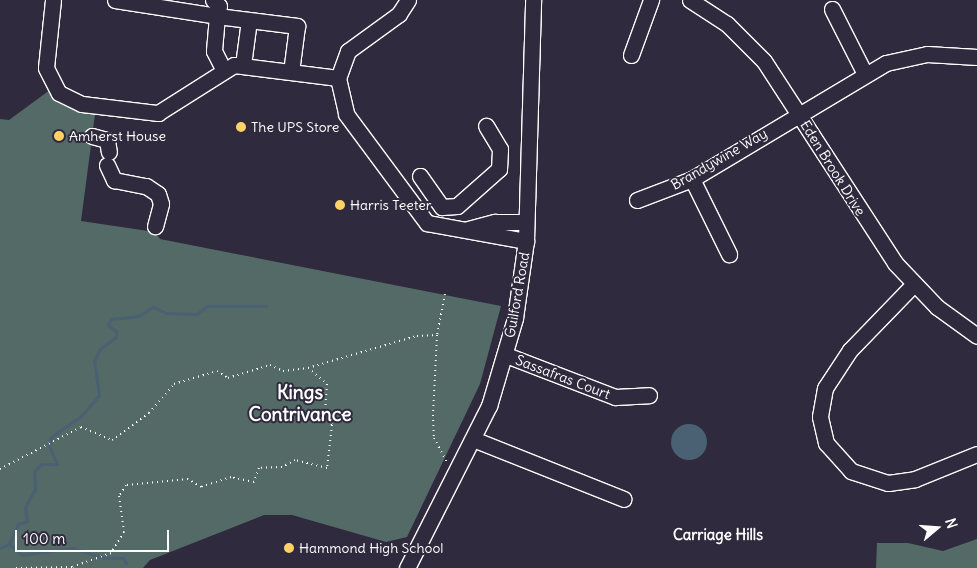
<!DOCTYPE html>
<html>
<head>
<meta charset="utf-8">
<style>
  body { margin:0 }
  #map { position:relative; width:977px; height:568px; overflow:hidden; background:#2f2a3d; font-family:Delius,sans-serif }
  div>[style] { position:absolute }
  .green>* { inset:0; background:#546a66 }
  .water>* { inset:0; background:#496173 }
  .round { border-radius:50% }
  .stream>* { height:3px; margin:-1.5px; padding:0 1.5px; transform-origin:1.5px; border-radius:1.5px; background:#496173 }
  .path>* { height:2px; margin-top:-1px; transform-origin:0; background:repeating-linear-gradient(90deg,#fff 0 1px,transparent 0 5px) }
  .roads { filter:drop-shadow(1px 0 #fff) drop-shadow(-1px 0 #fff) drop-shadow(0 1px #fff) drop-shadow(0 -1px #fff) }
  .minor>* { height:15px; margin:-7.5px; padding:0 7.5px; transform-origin:7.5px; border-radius:7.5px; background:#2f2a3d }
  .dots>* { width:14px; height:14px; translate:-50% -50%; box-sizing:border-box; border:2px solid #2f2a3d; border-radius:50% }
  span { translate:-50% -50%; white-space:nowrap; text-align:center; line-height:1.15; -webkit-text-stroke:4px #2f2a3d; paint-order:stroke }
  .poi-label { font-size:14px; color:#fff }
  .left { translate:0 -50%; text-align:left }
  .street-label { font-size:14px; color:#fff }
  .neighbourhood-label { font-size:15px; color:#fff; font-weight:700 }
  .district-label { font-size:19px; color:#fff; font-weight:700 }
  .north { position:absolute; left:912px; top:503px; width:50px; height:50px; -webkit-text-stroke:4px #2f2a3d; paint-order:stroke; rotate:72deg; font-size:14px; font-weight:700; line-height:20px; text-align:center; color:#fff }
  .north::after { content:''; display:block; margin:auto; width:18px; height:22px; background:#fff; clip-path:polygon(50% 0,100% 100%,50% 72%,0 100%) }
  .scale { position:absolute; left:15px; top:530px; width:154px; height:22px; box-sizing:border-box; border:2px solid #fff; border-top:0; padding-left:6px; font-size:15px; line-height:18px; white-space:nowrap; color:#fff; -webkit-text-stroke:4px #2f2a3d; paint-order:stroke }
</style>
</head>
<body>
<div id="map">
  <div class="green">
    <i style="clip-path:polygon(54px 87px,96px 107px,81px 221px,155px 232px,160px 239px,501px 306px,480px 384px,407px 537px,386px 542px,292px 515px,264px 515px,150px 560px,143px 568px,0 568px,0 119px,9px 120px)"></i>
    <i style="clip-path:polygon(977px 539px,977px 568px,876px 568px,877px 543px,908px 543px,943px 551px)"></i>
  </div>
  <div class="water">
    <i class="round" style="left:671px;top:424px;width:36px;height:36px"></i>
  </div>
  <div class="stream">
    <i style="left:9px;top:544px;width:17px;rotate:40deg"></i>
    <i style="left:22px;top:555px;width:51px;rotate:-7.8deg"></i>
    <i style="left:73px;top:548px;width:32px;rotate:18deg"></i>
    <i style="left:103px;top:558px;width:20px"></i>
    <i style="left:123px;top:558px;width:6px;rotate:59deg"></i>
    <i style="left:0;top:548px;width:10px;rotate:-24deg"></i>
    <i style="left:9px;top:544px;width:22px;rotate:-66deg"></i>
    <i style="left:18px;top:524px;width:9px;rotate:-18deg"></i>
    <i style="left:27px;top:521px;width:14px;rotate:-98deg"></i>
    <i style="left:25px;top:507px;width:21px;rotate:-61deg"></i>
    <i style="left:35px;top:489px;width:17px;rotate:-93deg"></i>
    <i style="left:34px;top:472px;width:11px;rotate:-49deg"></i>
    <i style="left:41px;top:464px;width:16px"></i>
    <i style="left:57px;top:464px;width:20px;rotate:-114deg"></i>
    <i style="left:49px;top:446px;width:9px;rotate:-77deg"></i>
    <i style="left:51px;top:437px;width:37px;rotate:-35deg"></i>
    <i style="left:81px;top:416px;width:28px;rotate:-49deg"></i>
    <i style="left:99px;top:395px;width:34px;rotate:-98deg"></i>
    <i style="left:94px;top:361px;width:13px;rotate:-63deg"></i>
    <i style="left:100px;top:349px;width:20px;rotate:-37deg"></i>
    <i style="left:116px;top:337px;width:6px;rotate:-90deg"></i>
    <i style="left:116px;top:331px;width:10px;rotate:-143deg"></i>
    <i style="left:108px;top:325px;width:7px;rotate:-63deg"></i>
    <i style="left:111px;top:319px;width:27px;rotate:-6deg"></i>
    <i style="left:138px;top:316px;width:17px;rotate:-31deg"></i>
    <i style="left:153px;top:307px;width:14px;rotate:25deg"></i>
    <i style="left:166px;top:313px;width:31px;rotate:2deg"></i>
    <i style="left:197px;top:314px;width:13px;rotate:-39deg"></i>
    <i style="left:207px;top:306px;width:59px"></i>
  </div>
  <div class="path">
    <i style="left:445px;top:294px;width:42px;rotate:101deg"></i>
    <i style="left:437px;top:335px;width:80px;rotate:92.9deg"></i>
    <i style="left:433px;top:415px;width:23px;rotate:88deg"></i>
    <i style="left:434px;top:438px;width:27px;rotate:62deg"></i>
    <i style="left:308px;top:368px;width:114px;rotate:-16.4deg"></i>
    <i style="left:417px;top:336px;width:20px;rotate:-3deg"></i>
    <i style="left:0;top:469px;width:91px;rotate:-27.4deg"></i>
    <i style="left:81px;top:427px;width:34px;rotate:23deg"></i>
    <i style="left:112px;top:440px;width:46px;rotate:-36.1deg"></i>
    <i style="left:149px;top:413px;width:38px;rotate:-49deg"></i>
    <i style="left:174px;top:384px;width:45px;rotate:-16.8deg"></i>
    <i style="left:217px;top:371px;width:13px;rotate:32deg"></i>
    <i style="left:228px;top:378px;width:44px;rotate:-17.2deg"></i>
    <i style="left:270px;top:365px;width:14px;rotate:25deg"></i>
    <i style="left:283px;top:371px;width:25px;rotate:-7deg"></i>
    <i style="left:308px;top:368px;width:25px;rotate:40deg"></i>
    <i style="left:327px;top:384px;width:26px;rotate:94deg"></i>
    <i style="left:325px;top:410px;width:17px;rotate:65deg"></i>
    <i style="left:332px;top:425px;width:43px;rotate:96.6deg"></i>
    <i style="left:327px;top:468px;width:33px;rotate:-166deg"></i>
    <i style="left:295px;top:460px;width:15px;rotate:152deg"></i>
    <i style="left:282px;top:467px;width:23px;rotate:178deg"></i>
    <i style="left:259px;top:468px;width:15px;rotate:110deg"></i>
    <i style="left:254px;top:482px;width:24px;rotate:-168deg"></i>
    <i style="left:231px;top:477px;width:32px;rotate:162deg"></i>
    <i style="left:201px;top:487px;width:15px;rotate:-148deg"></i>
    <i style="left:188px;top:479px;width:62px;rotate:174.5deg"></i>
    <i style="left:126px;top:485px;width:13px;rotate:122deg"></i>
    <i style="left:119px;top:496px;width:36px;rotate:82deg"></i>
    <i style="left:124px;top:532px;width:25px;rotate:122deg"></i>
    <i style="left:111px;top:553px;width:41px;rotate:160.3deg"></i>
    <i style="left:72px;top:567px;width:57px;rotate:179deg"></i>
  </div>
  <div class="roads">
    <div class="minor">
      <i style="left:53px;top:0;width:68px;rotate:95.9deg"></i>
      <i style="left:46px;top:68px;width:28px;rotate:63deg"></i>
      <i style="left:59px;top:93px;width:25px;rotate:26deg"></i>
      <i style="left:82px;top:104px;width:77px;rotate:6.8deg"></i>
      <i style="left:158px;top:113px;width:90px;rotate:-32.3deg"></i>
      <i style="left:234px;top:65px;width:105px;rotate:7.1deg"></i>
      <i style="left:115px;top:0;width:103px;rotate:8.9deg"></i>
      <i style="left:217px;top:16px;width:35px;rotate:95deg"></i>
      <i style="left:214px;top:51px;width:20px;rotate:63deg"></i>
      <i style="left:213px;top:0;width:8px;rotate:45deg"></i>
      <i style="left:219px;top:6px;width:10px;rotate:101deg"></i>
      <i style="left:217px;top:16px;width:81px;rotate:7.1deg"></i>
      <i style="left:297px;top:26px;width:46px;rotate:97.4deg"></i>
      <i style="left:408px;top:0;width:17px;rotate:123deg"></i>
      <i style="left:399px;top:14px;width:63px;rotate:144deg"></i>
      <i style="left:348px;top:51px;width:29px;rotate:110deg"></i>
      <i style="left:338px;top:78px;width:37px;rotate:77deg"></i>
      <i style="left:346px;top:114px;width:136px;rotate:53.4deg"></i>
      <i style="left:427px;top:223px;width:101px;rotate:10.3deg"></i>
      <i style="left:690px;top:0;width:44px;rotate:33deg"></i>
      <i style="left:727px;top:24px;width:52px;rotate:45deg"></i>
      <i style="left:764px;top:61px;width:241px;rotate:57deg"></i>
      <i style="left:895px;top:263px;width:61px;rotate:46.3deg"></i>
      <i style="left:937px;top:307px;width:49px;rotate:35.9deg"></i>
      <i style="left:832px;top:9px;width:73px;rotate:63.1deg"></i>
      <i style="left:631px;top:55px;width:59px;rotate:-70deg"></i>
      <i style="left:243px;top:65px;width:45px;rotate:-82.4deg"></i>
      <i style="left:92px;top:136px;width:16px;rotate:15deg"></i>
      <i style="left:107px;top:140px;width:12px;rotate:81deg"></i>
      <i style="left:107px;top:165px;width:17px;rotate:65deg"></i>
      <i style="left:114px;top:180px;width:33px;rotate:11deg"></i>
      <i style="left:146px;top:186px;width:14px;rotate:34deg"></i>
      <i style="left:158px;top:194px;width:10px;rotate:73deg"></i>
      <i style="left:161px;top:204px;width:23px;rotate:105deg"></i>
      <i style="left:420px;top:176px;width:38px;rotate:55deg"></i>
      <i style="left:442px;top:207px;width:15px;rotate:-4deg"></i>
      <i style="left:457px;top:206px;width:56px;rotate:-41.4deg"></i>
      <i style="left:499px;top:169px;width:20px;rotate:-87deg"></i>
      <i style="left:500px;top:149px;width:27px;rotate:-121deg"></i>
      <i style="left:692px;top:179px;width:84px;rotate:63.7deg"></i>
      <i style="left:637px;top:200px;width:59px;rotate:-20.9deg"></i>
      <i style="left:692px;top:179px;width:226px;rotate:-30.9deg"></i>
      <i style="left:886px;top:63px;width:42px;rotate:-12.4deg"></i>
      <i style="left:927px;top:54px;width:50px;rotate:3.4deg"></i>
      <i style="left:468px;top:229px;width:28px;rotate:-15deg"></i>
      <i style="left:495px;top:222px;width:31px"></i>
      <i style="left:913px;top:285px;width:91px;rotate:134.1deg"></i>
      <i style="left:850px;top:350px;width:45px;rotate:123.3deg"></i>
      <i style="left:825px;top:388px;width:29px;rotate:100deg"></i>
      <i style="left:820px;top:417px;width:27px;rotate:77deg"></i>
      <i style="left:826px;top:443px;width:38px;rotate:48deg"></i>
      <i style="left:851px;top:471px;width:39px;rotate:18deg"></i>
      <i style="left:888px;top:483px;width:27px;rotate:-8deg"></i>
      <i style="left:915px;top:479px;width:67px;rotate:-22deg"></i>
      <i style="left:506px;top:355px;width:117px;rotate:21.1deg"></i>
      <i style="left:615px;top:397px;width:34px;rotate:-3deg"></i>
      <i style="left:473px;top:439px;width:162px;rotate:21.7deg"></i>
      <i style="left:407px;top:568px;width:182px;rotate:-63.2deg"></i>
      <i style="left:489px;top:406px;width:92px;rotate:-73.5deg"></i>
      <i style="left:515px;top:318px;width:78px;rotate:-81.9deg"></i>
      <i style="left:526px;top:241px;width:241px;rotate:-88.3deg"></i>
    </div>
  </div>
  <div class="dots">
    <i style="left:241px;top:127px;background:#ffd166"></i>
    <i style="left:59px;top:136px;background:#ffd166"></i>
    <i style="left:340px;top:205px;background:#ffd166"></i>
    <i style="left:289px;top:548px;background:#ffd166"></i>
  </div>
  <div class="poi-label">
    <span class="left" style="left:251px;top:127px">The UPS Store</span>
    <span class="left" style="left:69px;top:136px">Amherst House</span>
    <span class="left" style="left:350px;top:205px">Harris Teeter</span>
    <span class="left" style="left:299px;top:548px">Hammond High School</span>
  </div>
  <div class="street-label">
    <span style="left:719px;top:159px;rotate:-30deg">Brandywine Way</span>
    <span style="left:833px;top:168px;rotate:58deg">Eden Brook Drive</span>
    <span style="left:517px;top:295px;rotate:-80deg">Guilford Road</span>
    <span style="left:563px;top:377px;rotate:21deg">Sassafras Court</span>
  </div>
  <div class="neighbourhood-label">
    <span style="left:718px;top:535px">Carriage Hills</span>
  </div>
  <div class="district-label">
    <span style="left:300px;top:404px">Kings<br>Contrivance</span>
  </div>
  <div class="north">N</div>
  <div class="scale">100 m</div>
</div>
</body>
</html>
